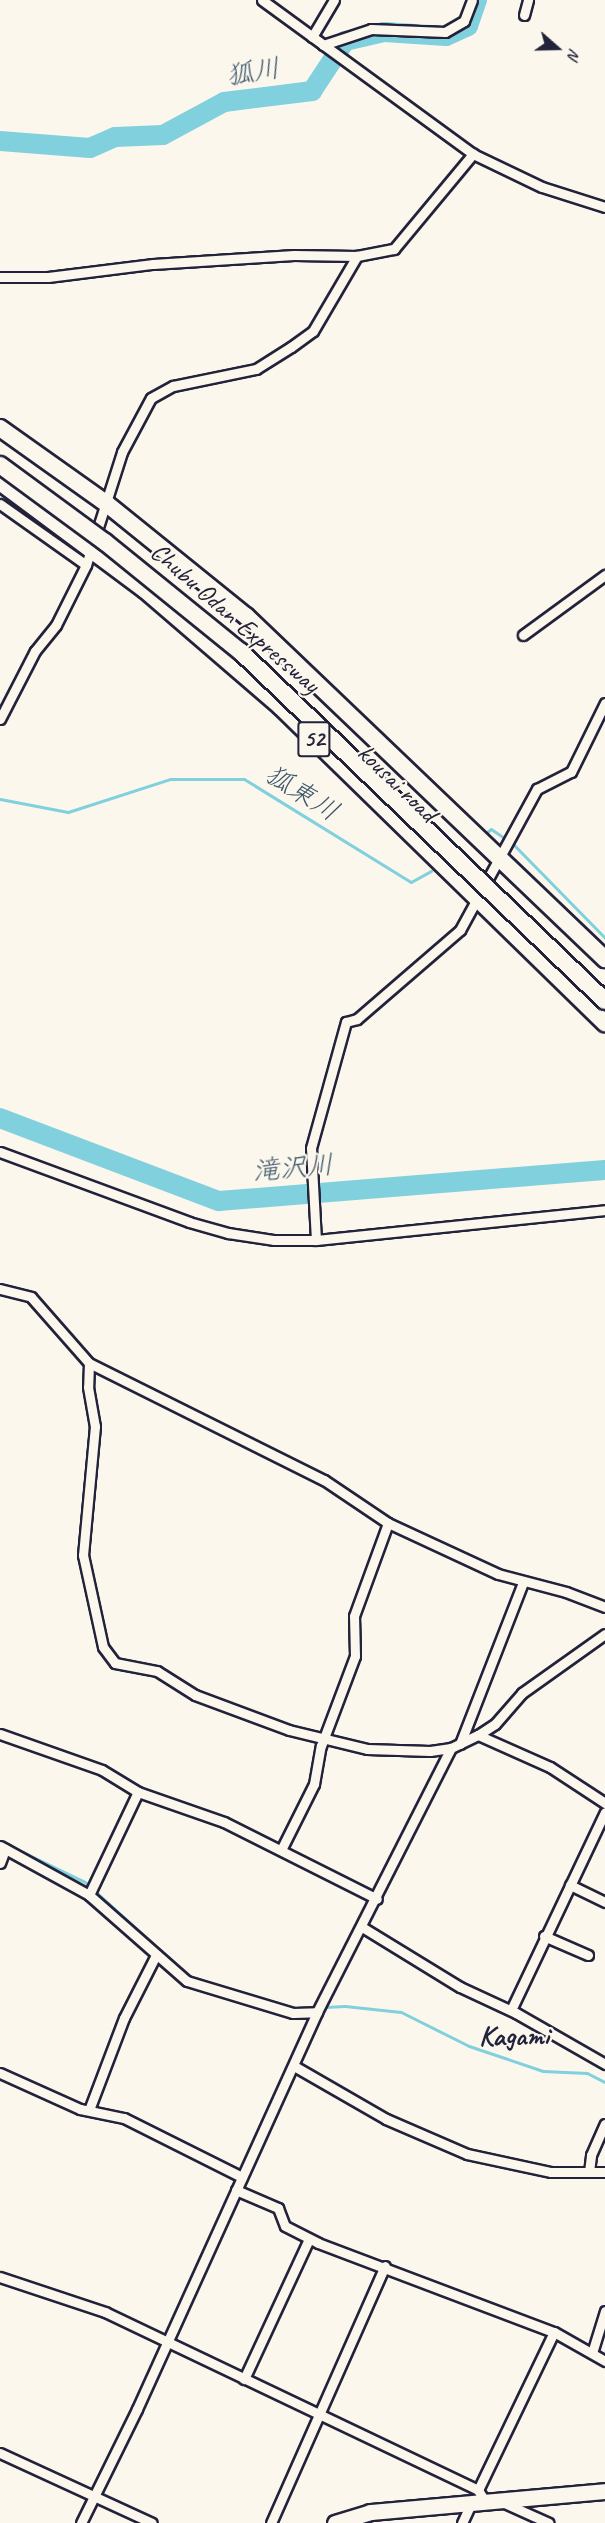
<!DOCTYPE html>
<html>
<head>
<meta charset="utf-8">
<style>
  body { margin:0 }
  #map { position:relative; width:605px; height:2523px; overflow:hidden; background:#fbf7ec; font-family:Caveat,"Klee One",sans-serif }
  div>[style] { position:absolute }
  .stream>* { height:3px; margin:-1.5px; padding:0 1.5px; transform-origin:1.5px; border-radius:1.5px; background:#81d0de }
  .river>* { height:20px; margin:-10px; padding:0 10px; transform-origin:10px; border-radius:10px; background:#81d0de }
  .roads { filter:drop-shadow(2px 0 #22223b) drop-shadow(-2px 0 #22223b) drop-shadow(0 2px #22223b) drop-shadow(0 -2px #22223b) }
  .street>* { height:9px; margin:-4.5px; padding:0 4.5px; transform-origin:4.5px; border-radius:4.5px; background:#fbf7ec }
  .primary>* { height:15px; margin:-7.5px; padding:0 7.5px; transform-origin:7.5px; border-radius:7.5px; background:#fbf7ec }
  .highway>* { height:16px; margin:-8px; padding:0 8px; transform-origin:8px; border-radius:8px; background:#fbf7ec }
  .bridges { filter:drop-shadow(2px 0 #22223b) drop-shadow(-2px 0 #22223b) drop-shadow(0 2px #22223b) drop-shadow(0 -2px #22223b) }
  .highway-bridge>* { height:16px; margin:-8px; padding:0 8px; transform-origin:8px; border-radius:8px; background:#fbf7ec }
  span { translate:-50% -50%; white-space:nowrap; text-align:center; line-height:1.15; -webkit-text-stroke:4.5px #fbf7ec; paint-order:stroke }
  .shield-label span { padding:2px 4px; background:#fbf7ec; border:2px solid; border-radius:4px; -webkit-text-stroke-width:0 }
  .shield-label { font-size:24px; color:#22223b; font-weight:700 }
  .street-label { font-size:26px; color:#22223b }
  .water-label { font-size:27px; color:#3e566c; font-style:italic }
  .quarter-label { font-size:28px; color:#22223b; font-weight:700 }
  .north { position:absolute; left:527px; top:18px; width:60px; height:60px; -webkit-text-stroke:4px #fbf7ec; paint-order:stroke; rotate:110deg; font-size:16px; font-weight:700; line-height:24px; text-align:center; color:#22223b }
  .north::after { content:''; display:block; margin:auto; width:21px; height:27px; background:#22223b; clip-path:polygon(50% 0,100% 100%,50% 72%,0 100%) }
</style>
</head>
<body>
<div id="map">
  <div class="stream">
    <i style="left:0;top:799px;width:69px;rotate:10.8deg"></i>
    <i style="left:68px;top:812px;width:107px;rotate:-17.9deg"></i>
    <i style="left:170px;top:779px;width:74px"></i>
    <i style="left:244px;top:779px;width:196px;rotate:31.7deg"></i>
    <i style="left:411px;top:882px;width:23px;rotate:-29deg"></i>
    <i style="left:486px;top:833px;width:6px;rotate:-39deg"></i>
    <i style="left:491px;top:829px;width:27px;rotate:34deg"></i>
    <i style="left:513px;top:844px;width:132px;rotate:45.6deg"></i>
    <i style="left:0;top:1841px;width:94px;rotate:25.8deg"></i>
    <i style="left:85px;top:1882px;width:139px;rotate:42.4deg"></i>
    <i style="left:188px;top:1976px;width:24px;rotate:19deg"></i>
    <i style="left:306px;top:2008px;width:39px;rotate:-3deg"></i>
    <i style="left:345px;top:2006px;width:56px;rotate:6.1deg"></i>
    <i style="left:401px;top:2012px;width:76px;rotate:26.6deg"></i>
    <i style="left:469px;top:2046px;width:78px;rotate:18.7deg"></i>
    <i style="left:543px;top:2071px;width:44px;rotate:2.6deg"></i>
    <i style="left:587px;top:2073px;width:20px;rotate:27deg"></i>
  </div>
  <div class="river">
    <i style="left:0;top:141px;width:90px;rotate:4.4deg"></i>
    <i style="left:90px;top:148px;width:27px;rotate:-24deg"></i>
    <i style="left:115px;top:137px;width:48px;rotate:-2.4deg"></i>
    <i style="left:163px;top:135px;width:69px;rotate:-28.4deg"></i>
    <i style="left:224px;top:102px;width:89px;rotate:-7.1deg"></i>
    <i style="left:312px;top:91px;width:60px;rotate:-56.6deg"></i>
    <i style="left:345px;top:41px;width:40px;rotate:-13deg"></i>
    <i style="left:384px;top:32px;width:62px;rotate:3.7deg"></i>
    <i style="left:446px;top:36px;width:24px;rotate:-24deg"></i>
    <i style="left:468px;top:26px;width:28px;rotate:-71deg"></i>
    <i style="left:0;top:1118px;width:234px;rotate:20.8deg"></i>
    <i style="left:219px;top:1201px;width:387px;rotate:-4.6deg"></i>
  </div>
  <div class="roads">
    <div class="street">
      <i style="left:262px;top:0;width:261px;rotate:36.1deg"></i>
      <i style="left:473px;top:154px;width:76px;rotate:25.6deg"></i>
      <i style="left:542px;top:187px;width:66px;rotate:17.6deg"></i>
      <i style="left:524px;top:15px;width:16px;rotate:-75deg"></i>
      <i style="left:312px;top:37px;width:43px;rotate:-59.3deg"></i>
      <i style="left:323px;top:45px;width:51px;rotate:-18.4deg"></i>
      <i style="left:371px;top:29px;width:74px;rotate:2.3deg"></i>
      <i style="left:445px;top:32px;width:22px;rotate:-30deg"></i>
      <i style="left:464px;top:21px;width:22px;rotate:-69deg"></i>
      <i style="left:0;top:277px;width:48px"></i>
      <i style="left:48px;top:277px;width:106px;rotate:-7.1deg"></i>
      <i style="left:153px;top:264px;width:141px;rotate:-3.7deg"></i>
      <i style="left:294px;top:255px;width:63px;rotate:0.9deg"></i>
      <i style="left:357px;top:256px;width:38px;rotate:-11deg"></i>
      <i style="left:394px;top:249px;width:124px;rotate:-50.3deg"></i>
      <i style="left:0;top:504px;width:105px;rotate:35.3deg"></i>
      <i style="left:523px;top:635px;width:102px;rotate:-36.2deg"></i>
      <i style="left:0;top:719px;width:76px;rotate:-62.8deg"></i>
      <i style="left:35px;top:651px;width:33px;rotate:-51deg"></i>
      <i style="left:56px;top:625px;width:67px;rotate:-63.4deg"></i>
      <i style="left:86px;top:565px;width:119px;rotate:-72.3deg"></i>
      <i style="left:122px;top:452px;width:61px;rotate:-61.8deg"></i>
      <i style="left:151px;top:398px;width:25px;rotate:-29deg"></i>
      <i style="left:173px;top:386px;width:85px;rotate:-11.6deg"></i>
      <i style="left:256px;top:369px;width:41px;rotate:-32.2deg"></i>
      <i style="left:291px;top:347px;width:27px;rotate:-36deg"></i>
      <i style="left:313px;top:331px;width:87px;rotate:-59.6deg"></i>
      <i style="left:0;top:1152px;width:202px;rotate:20.3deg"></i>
      <i style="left:189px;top:1222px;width:41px;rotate:15.8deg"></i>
      <i style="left:228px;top:1233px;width:47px;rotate:8.7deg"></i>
      <i style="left:274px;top:1240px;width:42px"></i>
      <i style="left:316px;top:1240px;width:291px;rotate:-5.9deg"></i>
      <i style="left:316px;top:1240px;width:92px;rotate:-93.1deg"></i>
      <i style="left:311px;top:1148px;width:131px;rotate:-74.5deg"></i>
      <i style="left:346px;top:1022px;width:11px;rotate:-15deg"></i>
      <i style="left:357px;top:1019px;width:136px;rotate:-40.8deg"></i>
      <i style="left:460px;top:930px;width:161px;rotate:-61.4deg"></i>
      <i style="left:537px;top:789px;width:38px;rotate:-27deg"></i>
      <i style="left:571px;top:772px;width:77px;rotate:-63.8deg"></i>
      <i style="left:0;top:1289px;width:32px;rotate:14deg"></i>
      <i style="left:31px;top:1297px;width:88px;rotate:48.7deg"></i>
      <i style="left:89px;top:1363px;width:263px;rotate:26.5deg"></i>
      <i style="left:324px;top:1480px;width:77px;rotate:33.9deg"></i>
      <i style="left:388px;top:1523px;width:121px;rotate:24.9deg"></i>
      <i style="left:498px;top:1574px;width:70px;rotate:14.8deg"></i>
      <i style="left:566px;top:1592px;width:42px;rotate:21deg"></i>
      <i style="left:89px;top:1363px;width:24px;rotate:92deg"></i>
      <i style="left:88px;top:1387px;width:40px;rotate:80deg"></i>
      <i style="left:95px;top:1426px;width:130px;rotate:95.3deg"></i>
      <i style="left:83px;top:1555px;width:94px;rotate:77.7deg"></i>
      <i style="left:103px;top:1647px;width:20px;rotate:53deg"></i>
      <i style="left:115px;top:1663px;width:43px;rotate:10.8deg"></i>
      <i style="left:157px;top:1671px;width:45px;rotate:32.3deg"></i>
      <i style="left:195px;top:1695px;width:100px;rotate:20.4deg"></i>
      <i style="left:289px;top:1730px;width:80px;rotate:13.7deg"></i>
      <i style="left:367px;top:1749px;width:63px;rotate:1.8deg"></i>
      <i style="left:430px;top:1751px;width:21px;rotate:-8deg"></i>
      <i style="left:451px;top:1748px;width:30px;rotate:-26deg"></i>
      <i style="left:478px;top:1735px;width:20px;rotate:-33deg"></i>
      <i style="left:495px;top:1724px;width:41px;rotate:-48.9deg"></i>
      <i style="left:522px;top:1693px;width:102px;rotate:-35.4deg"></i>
      <i style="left:0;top:1734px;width:108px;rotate:19.4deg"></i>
      <i style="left:102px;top:1770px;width:42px;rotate:31.4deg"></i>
      <i style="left:138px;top:1792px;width:91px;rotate:19.2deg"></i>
      <i style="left:224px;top:1822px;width:171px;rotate:26.7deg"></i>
      <i style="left:478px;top:1735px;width:79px;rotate:24deg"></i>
      <i style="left:550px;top:1767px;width:66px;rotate:33.2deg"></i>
      <i style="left:460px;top:1744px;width:174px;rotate:-68.7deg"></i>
      <i style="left:0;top:1846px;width:102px;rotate:28.8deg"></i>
      <i style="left:89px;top:1895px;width:130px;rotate:41.3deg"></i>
      <i style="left:187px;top:1981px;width:111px;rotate:16.8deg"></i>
      <i style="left:293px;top:2013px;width:24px;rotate:-2deg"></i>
      <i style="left:281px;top:1850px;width:74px;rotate:-63.4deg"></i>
      <i style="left:314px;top:1784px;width:39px;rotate:-80deg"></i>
      <i style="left:321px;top:1746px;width:96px;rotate:-69.3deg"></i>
      <i style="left:355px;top:1656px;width:40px;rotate:-91.4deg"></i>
      <i style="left:354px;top:1616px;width:99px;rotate:-69.9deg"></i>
      <i style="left:0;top:1863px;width:15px;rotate:-70deg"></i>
      <i style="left:570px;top:1885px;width:39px;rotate:26deg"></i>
      <i style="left:89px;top:1895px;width:114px;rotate:-64.6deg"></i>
      <i style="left:362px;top:1927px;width:115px;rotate:31.5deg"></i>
      <i style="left:460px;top:1987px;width:62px;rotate:24.9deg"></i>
      <i style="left:516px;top:2013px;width:103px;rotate:29.8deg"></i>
      <i style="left:544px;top:1936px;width:48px;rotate:23.4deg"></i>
      <i style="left:511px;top:2010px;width:219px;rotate:-64.6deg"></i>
      <i style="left:294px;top:2066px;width:106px;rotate:29.9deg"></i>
      <i style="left:386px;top:2119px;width:88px;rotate:23.4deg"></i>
      <i style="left:467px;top:2154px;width:86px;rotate:12.1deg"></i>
      <i style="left:551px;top:2172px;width:54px"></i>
      <i style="left:0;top:2073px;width:88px;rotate:24.2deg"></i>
      <i style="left:80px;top:2109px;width:45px;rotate:11.6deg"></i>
      <i style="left:124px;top:2118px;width:132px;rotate:26.6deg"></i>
      <i style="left:89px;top:2110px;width:98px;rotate:-69.2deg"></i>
      <i style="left:124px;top:2018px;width:71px;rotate:-63.1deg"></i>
      <i style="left:589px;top:2172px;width:17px;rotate:-83deg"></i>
      <i style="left:591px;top:2155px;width:34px;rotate:-66deg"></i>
      <i style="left:236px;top:2190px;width:46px;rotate:23.2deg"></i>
      <i style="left:278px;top:2208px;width:19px;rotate:69deg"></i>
      <i style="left:285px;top:2226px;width:37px;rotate:27deg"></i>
      <i style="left:318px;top:2243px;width:252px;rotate:20.7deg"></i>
      <i style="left:554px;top:2332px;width:59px;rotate:29.6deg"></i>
      <i style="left:0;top:2277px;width:111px;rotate:18.4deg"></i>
      <i style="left:105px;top:2312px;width:413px;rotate:25.5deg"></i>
      <i style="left:478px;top:2490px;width:13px;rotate:58deg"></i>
      <i style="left:592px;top:2353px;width:44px;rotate:-72.8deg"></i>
      <i style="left:244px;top:2379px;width:154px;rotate:-65.1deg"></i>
      <i style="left:0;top:2453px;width:167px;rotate:24.7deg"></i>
      <i style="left:478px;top:2490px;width:175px;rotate:-64.3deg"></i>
      <i style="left:502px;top:2502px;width:51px;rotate:24.1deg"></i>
      <i style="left:81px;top:2523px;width:127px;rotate:-63.8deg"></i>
      <i style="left:137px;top:2409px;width:436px;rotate:-65.6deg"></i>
      <i style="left:317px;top:2012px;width:296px;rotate:-63.1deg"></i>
      <i style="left:271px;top:2523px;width:281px;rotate:-66.1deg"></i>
      <i style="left:462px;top:2523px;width:23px;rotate:-65deg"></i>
    </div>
    <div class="primary">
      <i style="left:335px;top:2523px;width:37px;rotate:-17deg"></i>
      <i style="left:370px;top:2512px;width:236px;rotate:-5.1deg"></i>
    </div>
    <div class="highway">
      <i style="left:0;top:428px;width:131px;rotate:35.4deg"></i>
      <i style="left:107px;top:504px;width:179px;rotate:38.9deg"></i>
      <i style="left:246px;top:616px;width:497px;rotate:43.7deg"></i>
      <i style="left:0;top:482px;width:181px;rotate:36.7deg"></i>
      <i style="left:145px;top:590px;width:179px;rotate:40.7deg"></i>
      <i style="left:281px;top:707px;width:453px;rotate:44.3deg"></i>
    </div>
  </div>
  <div class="bridges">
    <div class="highway-bridge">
      <i style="left:0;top:465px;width:130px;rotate:36.3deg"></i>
      <i style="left:105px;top:542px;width:175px;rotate:39deg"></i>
      <i style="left:241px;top:652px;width:504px;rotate:43.79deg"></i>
    </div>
  </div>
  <div class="shield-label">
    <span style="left:314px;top:739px">52</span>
  </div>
  <div class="street-label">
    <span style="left:235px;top:618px;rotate:41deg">Chubu Odan Expressway</span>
    <span style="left:397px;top:783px;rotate:44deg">kousai road</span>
  </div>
  <div class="water-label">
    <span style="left:253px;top:72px;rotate:-9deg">狐川</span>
    <span style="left:302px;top:793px;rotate:32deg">狐東川</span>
    <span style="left:293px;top:1168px;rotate:-5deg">滝沢川</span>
  </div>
  <div class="quarter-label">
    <span style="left:514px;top:2036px">Kagami</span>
  </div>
  <div class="north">N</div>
</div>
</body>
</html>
